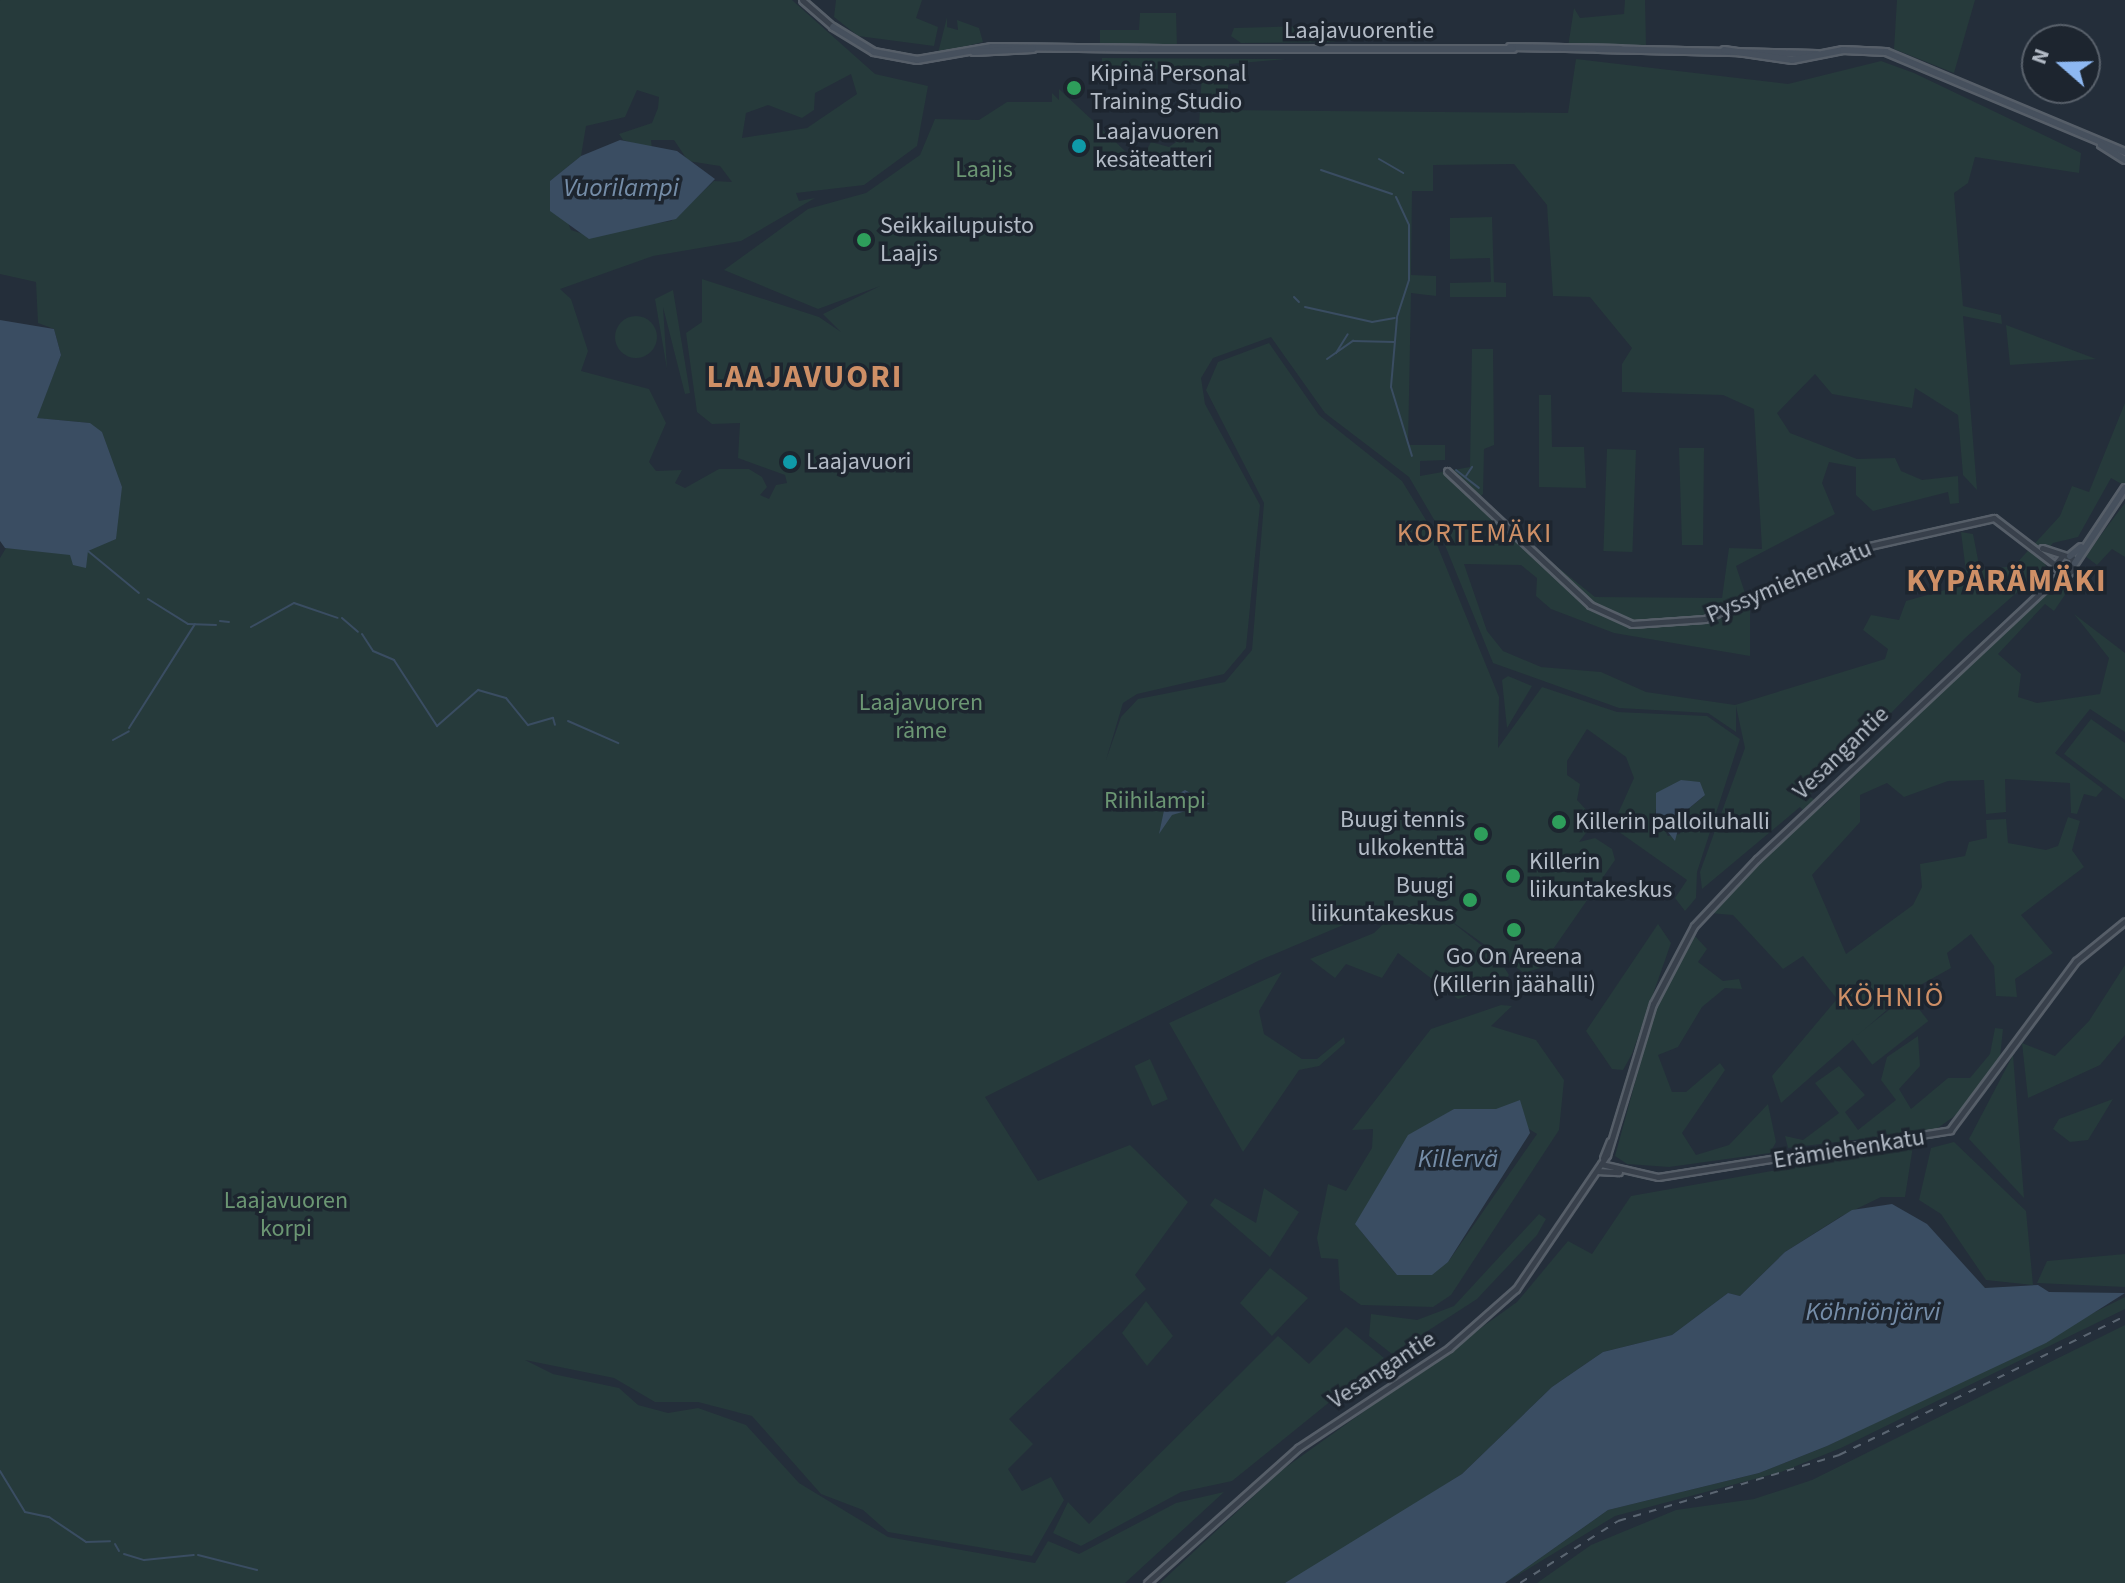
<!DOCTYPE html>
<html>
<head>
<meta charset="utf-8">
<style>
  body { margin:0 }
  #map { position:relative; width:2125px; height:1583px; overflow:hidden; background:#242e3a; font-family:"Source Sans 3",sans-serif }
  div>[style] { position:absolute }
  .green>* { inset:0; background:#263a3b; transform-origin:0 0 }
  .round { border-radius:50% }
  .water>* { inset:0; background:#3a4d62 }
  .stream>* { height:2px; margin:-1px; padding:0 1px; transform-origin:1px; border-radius:1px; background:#3a4d62 }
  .roads { filter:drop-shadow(2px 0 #565e68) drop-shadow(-2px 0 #565e68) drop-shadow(0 2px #565e68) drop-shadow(0 -2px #565e68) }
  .tertiary>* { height:5px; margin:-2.5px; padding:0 2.5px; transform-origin:2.5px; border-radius:2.5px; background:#38404b }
  .secondary>* { height:6px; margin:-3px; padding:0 3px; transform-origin:3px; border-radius:3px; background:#46505d }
  .rail>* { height:2px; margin-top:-1px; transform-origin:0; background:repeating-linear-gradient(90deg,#5a6571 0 8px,transparent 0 16px) }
  .dots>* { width:22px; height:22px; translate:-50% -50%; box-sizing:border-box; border:4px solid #1d252f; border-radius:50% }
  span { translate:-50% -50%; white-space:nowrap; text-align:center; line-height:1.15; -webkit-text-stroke:7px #1d252f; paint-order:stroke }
  .street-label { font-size:24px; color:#b3bbc6 }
  .poi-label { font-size:24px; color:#b3bbc6 }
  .left { translate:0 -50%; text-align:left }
  .right { translate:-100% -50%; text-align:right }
  .park-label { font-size:24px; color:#6b9673 }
  .water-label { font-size:26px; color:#758da8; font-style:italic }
  .quarter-label { font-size:28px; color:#ce8f66; letter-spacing:2px }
  .district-label { font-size:32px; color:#ce8f66; font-weight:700; letter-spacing:2px }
  .north { position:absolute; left:2021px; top:24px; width:80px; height:80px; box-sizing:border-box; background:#1d252f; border:2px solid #59616b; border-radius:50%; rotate:290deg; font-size:22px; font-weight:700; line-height:32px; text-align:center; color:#b3bbc6 }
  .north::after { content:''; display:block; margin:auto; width:28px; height:36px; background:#8db8f2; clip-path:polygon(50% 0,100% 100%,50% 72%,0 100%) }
</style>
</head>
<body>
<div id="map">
  <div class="green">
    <i style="clip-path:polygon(evenodd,0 0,792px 0,875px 74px,928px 86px,917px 146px,864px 185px,796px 193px,799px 201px,815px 198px,741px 241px,653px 256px,560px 289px,571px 299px,588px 351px,581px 371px,649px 389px,666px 423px,649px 462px,656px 471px,682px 470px,675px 483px,685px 488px,719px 469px,749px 469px,762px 477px,767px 487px,760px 495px,769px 499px,776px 485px,787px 483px,785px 475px,738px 458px,740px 423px,712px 424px,697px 412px,686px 333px,702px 322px,702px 279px,819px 317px,841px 332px,823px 314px,880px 286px,818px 309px,724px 270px,808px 209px,866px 193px,920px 155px,935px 119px,979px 120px,1007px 102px,1052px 102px,1052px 93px,1059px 100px,1059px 89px,1139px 164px,1151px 142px,1169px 147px,1199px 126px,1202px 71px,1102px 66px,1102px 58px,1286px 59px,1229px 64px,1227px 110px,1568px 113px,1576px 59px,1788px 84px,1881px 61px,1914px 73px,2081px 153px,2079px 173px,1975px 157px,1968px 183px,1954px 193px,1963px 306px,2001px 315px,2002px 324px,1963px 316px,1977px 490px,1963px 475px,1958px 415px,1915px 388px,1912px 408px,1832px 394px,1815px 374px,1777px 413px,1790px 433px,1857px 459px,1895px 458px,1901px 471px,1922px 480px,1958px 476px,1959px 503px,1950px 504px,1948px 492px,1873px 511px,1856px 495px,1856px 467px,1829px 462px,1822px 483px,1835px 514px,1736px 566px,1750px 608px,1750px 656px,1614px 633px,1551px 609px,1536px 596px,1537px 578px,1521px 565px,1464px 564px,1487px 631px,1503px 651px,1541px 667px,1601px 672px,1646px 692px,1735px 705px,1885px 659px,1888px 649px,1863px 630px,1871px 615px,1899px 620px,1906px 601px,1959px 586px,1966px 572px,1961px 532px,1973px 534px,1980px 570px,2014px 566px,2060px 516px,2072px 486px,2089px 492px,2125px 403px,2125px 486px,2111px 478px,2078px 537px,2053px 543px,2043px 556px,2046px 567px,1965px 638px,1809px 796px,1823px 806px,2042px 596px,2075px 580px,2054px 611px,2045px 604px,1998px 654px,2021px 674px,2018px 697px,2037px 703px,2100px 694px,2109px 658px,2074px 614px,2125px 653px,2125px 732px,2090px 709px,2055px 753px,2103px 789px,2096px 797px,2084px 794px,2077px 814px,2071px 813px,2070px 783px,2005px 779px,2006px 812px,1986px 814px,1984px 780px,1948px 781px,1904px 797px,1887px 783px,1860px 795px,1860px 822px,1812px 875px,1846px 954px,1913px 905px,1922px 887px,1920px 864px,1965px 856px,1969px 842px,1987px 838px,1986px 820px,2006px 819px,2008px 843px,2046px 850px,2058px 846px,2068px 817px,2080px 821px,2072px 850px,2084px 867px,2021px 915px,2053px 953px,2015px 979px,2017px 997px,1996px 996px,1994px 966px,1971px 934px,1947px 953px,1951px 968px,1906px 993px,1781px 1103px,1772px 1076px,1837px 999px,1803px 956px,1783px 969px,1733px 915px,1710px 913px,1809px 816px,1800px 807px,1702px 889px,1700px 872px,1745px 748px,1736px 706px,1736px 732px,1708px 713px,1619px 708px,1493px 663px,1436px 523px,1409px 477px,1325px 413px,1271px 337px,1213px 358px,1201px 378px,1205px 404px,1260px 505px,1246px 648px,1224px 674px,1137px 694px,1123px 703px,1106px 760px,1121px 717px,1138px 699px,1225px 682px,1252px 650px,1264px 503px,1206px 390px,1218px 362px,1269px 343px,1319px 415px,1402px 481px,1429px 525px,1499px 697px,1498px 748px,1542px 687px,1617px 712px,1707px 716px,1740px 739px,1697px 872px,1696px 898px,1685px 911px,1675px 898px,1687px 880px,1612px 827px,1634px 778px,1626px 757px,1587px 729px,1567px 761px,1567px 775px,1580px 784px,1577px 800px,1596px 820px,1579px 842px,1595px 838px,1612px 849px,1615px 860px,1540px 968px,1524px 973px,1443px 915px,1499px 959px,1509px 975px,1504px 981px,1458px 999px,1398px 953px,1382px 978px,1346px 964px,1335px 978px,1310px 959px,1374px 933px,1400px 908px,1388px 906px,1258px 961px,985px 1097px,1038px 1181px,1130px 1145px,1188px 1202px,1135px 1275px,1146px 1289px,1009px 1419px,1033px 1444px,1008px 1469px,1022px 1491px,1051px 1477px,1064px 1500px,1032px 1556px,888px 1532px,863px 1510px,821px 1494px,752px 1416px,698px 1402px,655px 1402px,614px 1378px,525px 1360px,553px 1374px,619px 1388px,638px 1405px,668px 1413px,698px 1408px,746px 1425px,799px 1483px,888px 1537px,1035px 1563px,1048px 1541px,1079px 1554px,1176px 1503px,1224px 1492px,1125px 1583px,0 1583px,0 558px,6px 548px,88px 551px,122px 487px,90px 423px,36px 418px,61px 355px,54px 329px,38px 323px,36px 282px,0 274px,0 0,851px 74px,857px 94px,807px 128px,742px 138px,746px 113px,768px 105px,802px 118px,814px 110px,815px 93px,851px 74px,0 0,637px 90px,659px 97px,658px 108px,652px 123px,619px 134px,623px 140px,652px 149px,651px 140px,674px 140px,688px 161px,720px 166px,732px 182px,714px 181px,671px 221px,583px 234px,571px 230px,550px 181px,581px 156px,586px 126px,625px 117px,637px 90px,0 0,1514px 164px,1547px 205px,1553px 296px,1590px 297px,1632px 348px,1622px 364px,1622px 392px,1723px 395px,1754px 409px,1762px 549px,1729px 548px,1722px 598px,1595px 597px,1475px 501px,1483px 494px,1484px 449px,1494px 445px,1493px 349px,1472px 349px,1470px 467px,1420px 476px,1420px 461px,1445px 460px,1445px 445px,1408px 445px,1411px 293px,1436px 296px,1436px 276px,1411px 275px,1412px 191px,1433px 191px,1433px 165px,1514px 164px,0 0,1686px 782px,1700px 782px,1703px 797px,1682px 814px,1680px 834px,1668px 836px,1655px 814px,1658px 797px,1686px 782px)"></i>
    <i style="clip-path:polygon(836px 0,922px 0,916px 18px,938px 27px,934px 46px,858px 36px,834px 17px)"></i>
    <i style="clip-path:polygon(1625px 0,1645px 0,1646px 45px,1568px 47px,1574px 8px,1580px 18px,1624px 14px)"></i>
    <i style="clip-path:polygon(1897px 0,1975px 0,1954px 73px,1894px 49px)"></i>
    <i style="clip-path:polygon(1140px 13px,1176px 13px,1177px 46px,1100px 44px,1100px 30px,1139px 30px)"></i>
    <i style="clip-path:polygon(947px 17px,947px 27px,958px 30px,957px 20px,979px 28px,983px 42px,938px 53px)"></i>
    <i style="clip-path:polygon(1341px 25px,1342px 38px,1334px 42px,1241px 43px,1231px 36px,1234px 28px)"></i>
    <i style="clip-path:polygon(1492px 217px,1494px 282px,1506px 283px,1506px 297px,1450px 297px,1450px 283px,1491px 282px,1490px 258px,1450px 259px,1450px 218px)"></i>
    <i style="clip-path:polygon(673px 290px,690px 393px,685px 394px,663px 307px,667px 369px,655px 299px)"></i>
    <i class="round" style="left:615px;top:316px;width:42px;height:42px"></i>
    <i style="clip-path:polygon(2006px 325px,2096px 359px,2010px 365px)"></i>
    <i style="clip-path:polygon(1539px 395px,1551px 395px,1552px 447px,1584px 447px,1586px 488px,1539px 487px)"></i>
    <i style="clip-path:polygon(1679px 448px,1704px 448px,1703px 545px,1682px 545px)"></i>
    <i style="left:1607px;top:449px;width:29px;height:102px;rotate:2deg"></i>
    <i style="clip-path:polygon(2125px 503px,2125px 557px,2112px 549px,2097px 565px,2085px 556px)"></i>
    <i style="clip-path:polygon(1508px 676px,1532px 686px,1507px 728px,1502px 680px)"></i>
    <i style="clip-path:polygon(2091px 719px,2125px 743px,2125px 800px,2064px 754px)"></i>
    <i style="clip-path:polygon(1658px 924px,1671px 943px,1632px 1054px,1623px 1070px,1612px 1069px,1586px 1031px)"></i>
    <i style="clip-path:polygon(1695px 936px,1707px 949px,1698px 962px,1723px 981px,1739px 979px,1742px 989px,1725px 988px,1702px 1007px,1678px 1047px,1658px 1055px,1672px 1092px,1686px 1092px,1720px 1063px,1725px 1070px,1682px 1133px,1696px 1155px,1729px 1145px,1768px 1104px,1776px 1142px,1770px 1153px,1669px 1167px,1627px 1164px,1615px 1156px,1656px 1006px)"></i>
    <i style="clip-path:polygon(2125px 965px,2125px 1035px,2100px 1065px,2028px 1098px,2022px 1043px,2055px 1056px,2089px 1021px)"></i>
    <i style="clip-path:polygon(1282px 972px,1259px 1011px,1264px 1034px,1302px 1059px,1317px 1059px,1344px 1037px,1345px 1043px,1319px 1066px,1299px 1070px,1243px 1152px,1169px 1023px)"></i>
    <i style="left:1908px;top:995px;width:33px;height:71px;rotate:52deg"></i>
    <i style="clip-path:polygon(evenodd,1501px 1005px,1512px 1006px,1491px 1026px,1536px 1040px,1564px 1080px,1559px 1130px,1451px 1295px,1433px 1307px,1361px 1305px,1340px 1290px,1338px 1259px,1321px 1258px,1317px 1238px,1328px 1184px,1346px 1191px,1372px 1148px,1373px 1129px,1352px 1130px,1431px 1029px,1501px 1005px,1454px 1109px,1496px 1109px,1537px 1134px,1448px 1262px,1397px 1275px,1360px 1230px,1415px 1134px,1454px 1109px)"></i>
    <i style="clip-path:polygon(1995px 1028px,2003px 1029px,2000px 1058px,1963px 1110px,1935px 1130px,1788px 1148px,1785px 1136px,1803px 1140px,1839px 1113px,1815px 1083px,1839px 1066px,1865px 1095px,1845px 1112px,1858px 1130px,1896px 1100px,1881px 1080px,1887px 1057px,1918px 1036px,1920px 1066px,1899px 1089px,1911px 1109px,1948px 1078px,1970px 1078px,1990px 1054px)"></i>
    <i style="clip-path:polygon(2013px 1055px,2024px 1198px,1969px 1139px)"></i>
    <i style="left:1150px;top:1059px;width:44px;height:17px;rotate:66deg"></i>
    <i style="clip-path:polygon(2113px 1099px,2088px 1140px,2070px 1142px,2053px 1129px,2059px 1119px)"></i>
    <i style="clip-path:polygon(1954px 1142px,2026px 1211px,2033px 1285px,1986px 1280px,1941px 1214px,1919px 1200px,1931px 1148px)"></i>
    <i style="clip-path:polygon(1913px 1146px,1905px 1197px,1881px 1197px,1840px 1217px,1785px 1252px,1740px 1296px,1728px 1293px,1672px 1335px,1603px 1352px,1552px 1387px,1462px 1474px,1326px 1560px,1285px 1583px,1160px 1583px,1282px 1470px,1517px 1302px,1568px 1241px,1592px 1254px,1631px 1196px)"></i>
    <i style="clip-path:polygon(1264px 1188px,1299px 1212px,1270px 1257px,1210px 1205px,1215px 1198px,1256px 1223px)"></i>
    <i style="clip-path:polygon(1539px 1214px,1546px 1219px,1537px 1235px,1477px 1299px,1392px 1354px,1369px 1336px,1371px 1314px,1417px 1320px,1454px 1306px)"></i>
    <i style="clip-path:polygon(2125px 1254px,2125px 1287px,2037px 1283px,2047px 1261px)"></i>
    <i style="clip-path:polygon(1270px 1268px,1308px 1298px,1272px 1336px,1240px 1303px)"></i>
    <i style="clip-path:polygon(2125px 1297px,2125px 1309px,1841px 1448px,1781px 1472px,1615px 1516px,1505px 1583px,1608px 1510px,1759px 1473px,1827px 1446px)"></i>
    <i style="clip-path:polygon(1146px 1301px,1173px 1336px,1147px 1366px,1122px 1333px)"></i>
    <i style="clip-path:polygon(2125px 1325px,2125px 1583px,1537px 1583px,1591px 1545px,1676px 1510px,1754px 1499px,1812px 1480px)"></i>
    <i style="clip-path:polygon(1346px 1327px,1384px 1358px,1232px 1481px,1181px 1492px,1081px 1546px,1053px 1533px,1068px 1502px,1089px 1524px,1278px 1336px,1309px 1364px)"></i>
  </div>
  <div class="water">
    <i style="clip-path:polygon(620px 140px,677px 151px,715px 179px,676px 219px,589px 239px,550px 211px,550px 181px,581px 156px)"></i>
    <i style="clip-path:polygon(0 320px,54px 329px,61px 355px,37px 418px,90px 423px,102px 432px,122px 487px,116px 539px,88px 551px,86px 568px,73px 565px,70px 555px,5px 548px,0 541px)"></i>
    <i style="clip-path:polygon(1681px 780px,1700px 782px,1705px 795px,1682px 814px,1675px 841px,1656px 817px,1656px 793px)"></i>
    <i style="clip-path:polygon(1185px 790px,1210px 804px,1172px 815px,1159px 834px,1166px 801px)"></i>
    <i style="clip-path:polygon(1520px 1100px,1530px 1133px,1448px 1262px,1432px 1275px,1397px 1275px,1355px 1224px,1408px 1135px,1454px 1109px,1496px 1109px)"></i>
    <i style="clip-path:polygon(1892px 1204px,1927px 1224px,1985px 1288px,2038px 1285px,2049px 1292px,2125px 1293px,2046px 1343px,1827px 1446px,1759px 1473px,1608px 1510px,1505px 1583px,1285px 1583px,1462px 1474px,1552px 1387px,1603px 1352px,1672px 1335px,1728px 1293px,1740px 1296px,1785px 1252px,1852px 1210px)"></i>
  </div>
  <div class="stream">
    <i style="left:1379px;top:159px;width:28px;rotate:30deg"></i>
    <i style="left:1321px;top:170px;width:75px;rotate:18.7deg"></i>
    <i style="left:1396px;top:197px;width:31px;rotate:65deg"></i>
    <i style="left:1409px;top:225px;width:55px;rotate:90deg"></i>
    <i style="left:1409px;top:280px;width:40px;rotate:108deg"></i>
    <i style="left:1397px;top:318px;width:69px;rotate:95deg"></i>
    <i style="left:1391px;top:387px;width:72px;rotate:73.1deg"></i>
    <i style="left:1294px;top:297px;width:7px;rotate:45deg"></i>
    <i style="left:1305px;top:307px;width:69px;rotate:12.6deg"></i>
    <i style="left:1372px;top:322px;width:23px;rotate:-10deg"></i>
    <i style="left:1336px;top:353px;width:22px;rotate:-58deg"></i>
    <i style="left:1327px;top:359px;width:32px;rotate:-35deg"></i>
    <i style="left:1353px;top:341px;width:41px;rotate:1.4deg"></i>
    <i style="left:1456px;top:470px;width:29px;rotate:38deg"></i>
    <i style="left:1466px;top:476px;width:11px;rotate:-56deg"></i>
    <i style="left:88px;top:551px;width:66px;rotate:39.5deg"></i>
    <i style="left:148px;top:599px;width:47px;rotate:32deg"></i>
    <i style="left:188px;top:624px;width:28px;rotate:2deg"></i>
    <i style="left:342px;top:618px;width:21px;rotate:41deg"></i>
    <i style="left:220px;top:621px;width:9px;rotate:6deg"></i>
    <i style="left:251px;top:627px;width:49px;rotate:-29.2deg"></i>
    <i style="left:294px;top:603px;width:46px;rotate:18.8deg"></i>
    <i style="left:362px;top:634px;width:20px;rotate:57deg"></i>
    <i style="left:373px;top:651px;width:23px;rotate:23deg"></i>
    <i style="left:394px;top:660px;width:79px;rotate:56.9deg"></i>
    <i style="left:437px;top:726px;width:55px;rotate:-41.3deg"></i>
    <i style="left:478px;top:690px;width:29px;rotate:16deg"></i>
    <i style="left:506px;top:698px;width:35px;rotate:51deg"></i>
    <i style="left:528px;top:725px;width:26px;rotate:-16deg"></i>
    <i style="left:553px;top:718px;width:7px;rotate:74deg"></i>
    <i style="left:568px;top:721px;width:55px;rotate:23.7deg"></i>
    <i style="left:129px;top:728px;width:123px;rotate:-57.6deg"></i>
    <i style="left:113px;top:740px;width:18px;rotate:-29deg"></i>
    <i style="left:0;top:1471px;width:48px;rotate:58.6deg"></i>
    <i style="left:25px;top:1512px;width:25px;rotate:12deg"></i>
    <i style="left:49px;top:1517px;width:45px;rotate:34deg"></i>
    <i style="left:86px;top:1542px;width:24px;rotate:-2deg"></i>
    <i style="left:115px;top:1544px;width:8px;rotate:60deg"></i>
    <i style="left:124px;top:1554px;width:21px;rotate:17deg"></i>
    <i style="left:144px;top:1560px;width:50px;rotate:-5.7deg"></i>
    <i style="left:198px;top:1555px;width:61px;rotate:14.3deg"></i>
  </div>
  <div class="roads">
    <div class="tertiary">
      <i style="left:802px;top:0;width:41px;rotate:41.1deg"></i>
      <i style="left:1447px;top:471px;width:196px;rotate:43.1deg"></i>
      <i style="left:1590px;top:605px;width:46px;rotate:24.3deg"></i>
      <i style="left:1632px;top:624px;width:73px;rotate:-3.9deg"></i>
      <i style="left:1705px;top:619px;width:175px;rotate:-24.2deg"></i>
      <i style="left:1865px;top:547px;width:132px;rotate:-12.7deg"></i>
      <i style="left:1994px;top:518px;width:76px;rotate:37.5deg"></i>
      <i style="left:2042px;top:548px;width:32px;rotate:18deg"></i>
      <i style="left:2072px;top:558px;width:11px;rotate:80deg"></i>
      <i style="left:2074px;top:569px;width:10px;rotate:143deg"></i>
      <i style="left:2066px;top:575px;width:15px;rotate:-143deg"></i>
      <i style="left:2054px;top:566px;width:14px;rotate:-51deg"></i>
      <i style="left:1603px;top:1158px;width:18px;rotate:-68deg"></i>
      <i style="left:1601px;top:1164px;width:58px;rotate:12.8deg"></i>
      <i style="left:1658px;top:1177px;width:296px;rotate:-9.1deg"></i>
      <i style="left:1950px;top:1130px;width:211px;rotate:-53.3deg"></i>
      <i style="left:2076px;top:961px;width:63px;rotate:-39.2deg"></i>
      <i style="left:1597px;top:1171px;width:22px;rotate:3deg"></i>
      <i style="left:1147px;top:1583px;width:203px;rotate:-41.8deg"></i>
      <i style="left:1298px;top:1448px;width:181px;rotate:-33.5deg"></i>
      <i style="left:1449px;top:1348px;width:89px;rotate:-41.4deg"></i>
      <i style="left:1516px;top:1289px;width:162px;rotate:-55.8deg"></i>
      <i style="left:1607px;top:1155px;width:158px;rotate:-73.1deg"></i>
      <i style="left:1653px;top:1004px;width:88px;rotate:-62.3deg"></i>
      <i style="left:1694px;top:926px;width:92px;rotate:-46.8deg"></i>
      <i style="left:1757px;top:859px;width:416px;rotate:-43.2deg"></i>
    </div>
    <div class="secondary">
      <i style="left:833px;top:27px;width:48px;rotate:31.4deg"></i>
      <i style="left:874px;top:52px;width:44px;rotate:10.5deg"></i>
      <i style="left:917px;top:60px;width:76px;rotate:-9.8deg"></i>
      <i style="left:992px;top:47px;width:172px;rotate:0.7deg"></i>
      <i style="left:1510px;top:47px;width:110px;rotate:1deg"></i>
      <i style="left:1141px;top:49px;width:372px"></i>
      <i style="left:1598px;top:49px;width:219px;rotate:1.3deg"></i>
      <i style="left:1724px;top:50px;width:69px;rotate:8.4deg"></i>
      <i style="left:1792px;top:60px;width:52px;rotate:-11.1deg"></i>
      <i style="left:1843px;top:50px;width:43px;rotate:2.7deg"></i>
      <i style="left:1886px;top:52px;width:259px;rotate:22.7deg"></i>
      <i style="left:974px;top:52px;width:59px;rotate:-2.9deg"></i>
      <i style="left:2101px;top:145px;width:28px;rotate:32deg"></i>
      <i style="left:2070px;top:556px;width:14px;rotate:-39deg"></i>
      <i style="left:2075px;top:563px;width:90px;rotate:-56.3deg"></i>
    </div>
  </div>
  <div class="rail">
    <i style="left:1520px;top:1583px;width:116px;rotate:-32.3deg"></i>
    <i style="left:1618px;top:1521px;width:231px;rotate:-16.6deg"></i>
    <i style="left:1839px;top:1455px;width:318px;rotate:-25.9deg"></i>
  </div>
  <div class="dots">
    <i style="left:1074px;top:88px;background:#2e9e5b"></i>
    <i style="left:1079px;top:146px;background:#0f9aa8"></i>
    <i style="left:864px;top:240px;background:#2e9e5b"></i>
    <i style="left:790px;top:462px;background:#0f9aa8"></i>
    <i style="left:1559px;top:822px;background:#2e9e5b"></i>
    <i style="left:1481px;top:834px;background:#2e9e5b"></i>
    <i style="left:1513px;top:876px;background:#2e9e5b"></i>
    <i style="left:1470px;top:900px;background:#2e9e5b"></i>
    <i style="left:1514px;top:930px;background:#2e9e5b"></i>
  </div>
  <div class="street-label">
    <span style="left:1359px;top:31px">Laajavuorentie</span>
    <span style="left:1789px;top:582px;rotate:-23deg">Pyssymiehenkatu</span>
    <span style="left:1841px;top:753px;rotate:-44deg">Vesangantie</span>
    <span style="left:1849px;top:1149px;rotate:-9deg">Erämiehenkatu</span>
    <span style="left:1382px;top:1370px;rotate:-33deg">Vesangantie</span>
  </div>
  <div class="poi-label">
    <span class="left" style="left:1090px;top:88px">Kipinä Personal<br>Training Studio</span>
    <span class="left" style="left:1095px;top:146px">Laajavuoren<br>kesäteatteri</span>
    <span class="left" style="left:880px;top:240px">Seikkailupuisto<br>Laajis</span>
    <span class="left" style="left:806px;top:462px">Laajavuori</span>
    <span class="right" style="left:1465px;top:834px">Buugi tennis<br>ulkokenttä</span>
    <span class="left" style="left:1575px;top:822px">Killerin palloiluhalli</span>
    <span class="left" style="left:1529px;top:876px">Killerin<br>liikuntakeskus</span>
    <span class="right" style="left:1454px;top:900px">Buugi<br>liikuntakeskus</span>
    <span style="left:1514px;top:971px">Go On Areena<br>(Killerin jäähalli)</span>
  </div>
  <div class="park-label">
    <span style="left:984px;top:170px">Laajis</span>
    <span style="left:921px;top:717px">Laajavuoren<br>räme</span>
    <span style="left:1155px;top:801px">Riihilampi</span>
    <span style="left:286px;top:1215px">Laajavuoren<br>korpi</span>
  </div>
  <div class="water-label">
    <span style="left:621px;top:188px">Vuorilampi</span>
    <span style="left:1458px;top:1159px">Killervä</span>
    <span style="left:1873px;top:1312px">Köhniönjärvi</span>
  </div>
  <div class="quarter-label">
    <span style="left:1475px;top:533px">KORTEMÄKI</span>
    <span style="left:1891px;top:997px">KÖHNIÖ</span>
  </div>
  <div class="district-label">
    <span style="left:805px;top:377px">LAAJAVUORI</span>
    <span style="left:2007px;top:581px">KYPÄRÄMÄKI</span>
  </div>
  <div class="north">N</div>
</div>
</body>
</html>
